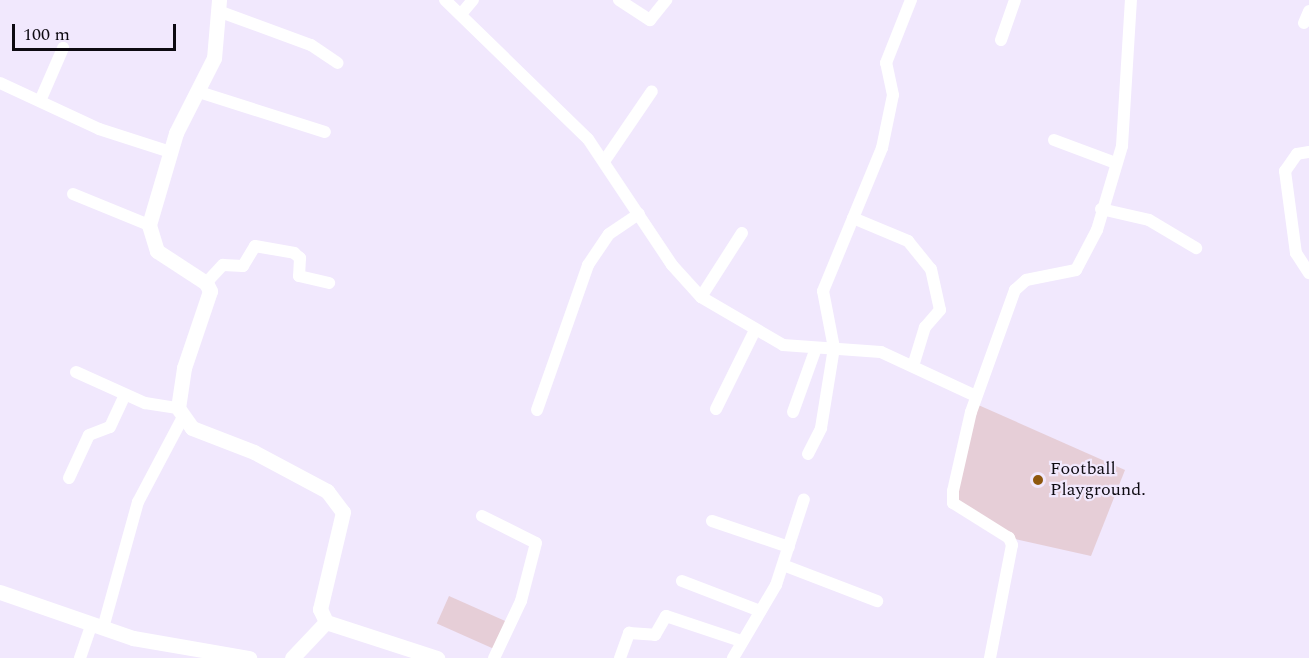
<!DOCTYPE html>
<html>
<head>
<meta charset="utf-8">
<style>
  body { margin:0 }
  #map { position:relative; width:1309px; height:658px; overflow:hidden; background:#f1e8fd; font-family:Spectral,serif }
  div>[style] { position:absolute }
  .green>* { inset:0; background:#e6ced7; transform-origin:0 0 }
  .minor>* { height:12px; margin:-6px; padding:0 6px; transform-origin:6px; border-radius:6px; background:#fff }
  .tertiary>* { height:15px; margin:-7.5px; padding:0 7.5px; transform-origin:7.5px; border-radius:7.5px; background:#fff }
  .dots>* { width:16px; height:16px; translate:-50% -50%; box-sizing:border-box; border:3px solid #f1e8fd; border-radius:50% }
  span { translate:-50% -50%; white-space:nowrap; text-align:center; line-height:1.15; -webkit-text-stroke:4.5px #f1e8fd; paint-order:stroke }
  .poi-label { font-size:18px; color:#0d0a11 }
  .left { translate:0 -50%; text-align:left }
  .scale { position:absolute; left:12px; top:24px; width:164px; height:27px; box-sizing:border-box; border:3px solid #0d0a11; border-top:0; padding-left:8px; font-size:18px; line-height:21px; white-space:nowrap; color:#0d0a11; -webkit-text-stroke:4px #f1e8fd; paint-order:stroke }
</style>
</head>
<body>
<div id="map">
  <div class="green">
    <i style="clip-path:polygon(976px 404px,1125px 470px,1091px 556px,1011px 538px,953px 503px)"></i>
    <i style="left:449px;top:596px;width:64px;height:30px;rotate:24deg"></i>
  </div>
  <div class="minor">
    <i style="left:445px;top:0;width:199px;rotate:44.2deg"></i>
    <i style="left:588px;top:139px;width:151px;rotate:56.3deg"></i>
    <i style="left:672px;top:265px;width:43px;rotate:47.8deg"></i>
    <i style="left:701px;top:297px;width:95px;rotate:30.3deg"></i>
    <i style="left:783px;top:345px;width:98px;rotate:4.1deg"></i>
    <i style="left:881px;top:352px;width:105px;rotate:24.9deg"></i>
    <i style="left:619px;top:0;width:37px;rotate:33deg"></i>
    <i style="left:650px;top:20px;width:26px;rotate:-51deg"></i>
    <i style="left:218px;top:11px;width:99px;rotate:20.1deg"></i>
    <i style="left:311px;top:45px;width:32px;rotate:34deg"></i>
    <i style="left:462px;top:13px;width:17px;rotate:-50deg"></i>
    <i style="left:1304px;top:23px;width:13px;rotate:-67deg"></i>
    <i style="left:1001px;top:40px;width:42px;rotate:-70.7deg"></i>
    <i style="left:0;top:83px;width:109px;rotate:24.9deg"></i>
    <i style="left:99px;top:129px;width:75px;rotate:17.9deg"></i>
    <i style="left:199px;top:92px;width:132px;rotate:17.6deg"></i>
    <i style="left:40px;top:101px;width:58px;rotate:-66.5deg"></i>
    <i style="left:1054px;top:140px;width:66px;rotate:20.4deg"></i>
    <i style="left:1309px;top:152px;width:12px;rotate:171deg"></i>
    <i style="left:1297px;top:154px;width:21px;rotate:125deg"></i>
    <i style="left:1285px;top:171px;width:83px;rotate:82.4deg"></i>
    <i style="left:1296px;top:253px;width:24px;rotate:57deg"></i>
    <i style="left:605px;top:160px;width:83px;rotate:-55.7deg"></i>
    <i style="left:73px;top:194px;width:82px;rotate:22.2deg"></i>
    <i style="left:1101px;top:209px;width:49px;rotate:12.9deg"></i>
    <i style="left:1149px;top:220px;width:55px;rotate:30.8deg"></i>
    <i style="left:853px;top:218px;width:60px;rotate:22.7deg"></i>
    <i style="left:908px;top:241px;width:36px;rotate:51deg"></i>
    <i style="left:931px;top:269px;width:42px;rotate:77.6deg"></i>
    <i style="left:940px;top:310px;width:23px;rotate:131deg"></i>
    <i style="left:925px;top:327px;width:38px;rotate:107deg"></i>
    <i style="left:206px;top:283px;width:25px;rotate:-47deg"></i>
    <i style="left:223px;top:265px;width:20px;rotate:3deg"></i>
    <i style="left:243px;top:266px;width:23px;rotate:-59deg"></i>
    <i style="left:255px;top:246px;width:40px;rotate:10deg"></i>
    <i style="left:294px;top:253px;width:8px;rotate:40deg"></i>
    <i style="left:300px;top:258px;width:18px;rotate:93deg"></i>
    <i style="left:299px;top:276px;width:31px;rotate:13deg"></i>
    <i style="left:701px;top:297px;width:76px;rotate:-57.4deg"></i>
    <i style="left:76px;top:372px;width:76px;rotate:24.2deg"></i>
    <i style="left:145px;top:403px;width:33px;rotate:9deg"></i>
    <i style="left:716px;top:409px;width:88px;rotate:-63.7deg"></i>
    <i style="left:537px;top:410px;width:154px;rotate:-70.6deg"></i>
    <i style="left:588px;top:265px;width:37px;rotate:-56deg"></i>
    <i style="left:609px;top:234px;width:36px;rotate:-34deg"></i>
    <i style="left:793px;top:412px;width:68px;rotate:-70.2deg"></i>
    <i style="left:808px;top:454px;width:29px;rotate:-63deg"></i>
    <i style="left:821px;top:428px;width:81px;rotate:-80.8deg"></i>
    <i style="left:834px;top:348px;width:58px;rotate:-100.9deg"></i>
    <i style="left:823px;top:291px;width:155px;rotate:-67.6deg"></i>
    <i style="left:882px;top:148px;width:54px;rotate:-78.3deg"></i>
    <i style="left:893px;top:95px;width:33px;rotate:-102deg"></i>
    <i style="left:886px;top:63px;width:68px;rotate:-68.4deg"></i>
    <i style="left:69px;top:478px;width:47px;rotate:-65.1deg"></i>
    <i style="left:89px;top:435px;width:22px;rotate:-21deg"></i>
    <i style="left:110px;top:427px;width:35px;rotate:-65deg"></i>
    <i style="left:482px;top:516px;width:60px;rotate:26.6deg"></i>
    <i style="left:536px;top:543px;width:60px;rotate:104.5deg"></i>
    <i style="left:521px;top:601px;width:63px;rotate:115.3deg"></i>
    <i style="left:712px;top:521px;width:81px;rotate:18.7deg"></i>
    <i style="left:783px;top:565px;width:101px;rotate:21deg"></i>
    <i style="left:682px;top:581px;width:84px;rotate:21deg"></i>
    <i style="left:103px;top:628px;width:131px;rotate:-74.5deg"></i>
    <i style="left:138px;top:502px;width:94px;rotate:-62.1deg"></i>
    <i style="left:80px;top:658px;width:36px;rotate:-71deg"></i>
    <i style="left:620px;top:658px;width:27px;rotate:-70deg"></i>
    <i style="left:629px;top:633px;width:26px;rotate:4deg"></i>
    <i style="left:655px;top:635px;width:22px;rotate:-60deg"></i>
    <i style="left:666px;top:616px;width:79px;rotate:18.4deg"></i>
    <i style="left:733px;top:658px;width:85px;rotate:-59.5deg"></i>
    <i style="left:776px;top:585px;width:90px;rotate:-72deg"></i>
    <i style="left:990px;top:658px;width:115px;rotate:-79deg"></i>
    <i style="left:1012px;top:545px;width:8px;rotate:-113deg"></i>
    <i style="left:1009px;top:538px;width:66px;rotate:-148deg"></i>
    <i style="left:953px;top:503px;width:12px;rotate:-90deg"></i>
    <i style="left:953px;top:491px;width:81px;rotate:-77.2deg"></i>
    <i style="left:971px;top:412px;width:130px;rotate:-70.2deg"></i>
    <i style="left:1015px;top:290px;width:15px;rotate:-42deg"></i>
    <i style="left:1026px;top:280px;width:51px;rotate:-11.3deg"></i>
    <i style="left:1076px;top:270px;width:45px;rotate:-62.3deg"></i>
    <i style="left:1097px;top:230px;width:88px;rotate:-73.4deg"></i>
    <i style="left:1122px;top:146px;width:146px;rotate:-86.5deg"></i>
  </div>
  <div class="tertiary">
    <i style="left:219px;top:0;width:58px;rotate:94.9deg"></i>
    <i style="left:214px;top:58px;width:84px;rotate:116.9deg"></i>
    <i style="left:176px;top:133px;width:96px;rotate:106.4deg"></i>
    <i style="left:149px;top:225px;width:27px;rotate:73deg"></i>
    <i style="left:157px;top:251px;width:59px;rotate:33.1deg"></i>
    <i style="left:206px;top:283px;width:9px;rotate:63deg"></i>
    <i style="left:210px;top:291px;width:81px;rotate:108.7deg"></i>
    <i style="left:184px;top:368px;width:40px;rotate:98.5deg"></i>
    <i style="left:178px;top:408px;width:24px;rotate:55deg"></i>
    <i style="left:192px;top:428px;width:66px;rotate:21.2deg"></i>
    <i style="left:254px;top:452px;width:83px;rotate:28.1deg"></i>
    <i style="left:327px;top:491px;width:26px;rotate:53deg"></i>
    <i style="left:343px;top:512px;width:100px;rotate:103.3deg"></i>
    <i style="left:320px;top:609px;width:14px;rotate:65deg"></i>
    <i style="left:326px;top:622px;width:117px;rotate:18deg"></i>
    <i style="left:0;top:592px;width:141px;rotate:19.1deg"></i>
    <i style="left:133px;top:638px;width:118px;rotate:9.8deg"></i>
    <i style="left:292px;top:658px;width:50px;rotate:-46.6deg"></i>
  </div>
  <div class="dots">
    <i style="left:1038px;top:480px;background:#8e570e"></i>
  </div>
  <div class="poi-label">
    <span class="left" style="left:1050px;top:480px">Football<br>Playground.</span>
  </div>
  <div class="scale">100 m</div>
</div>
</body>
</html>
